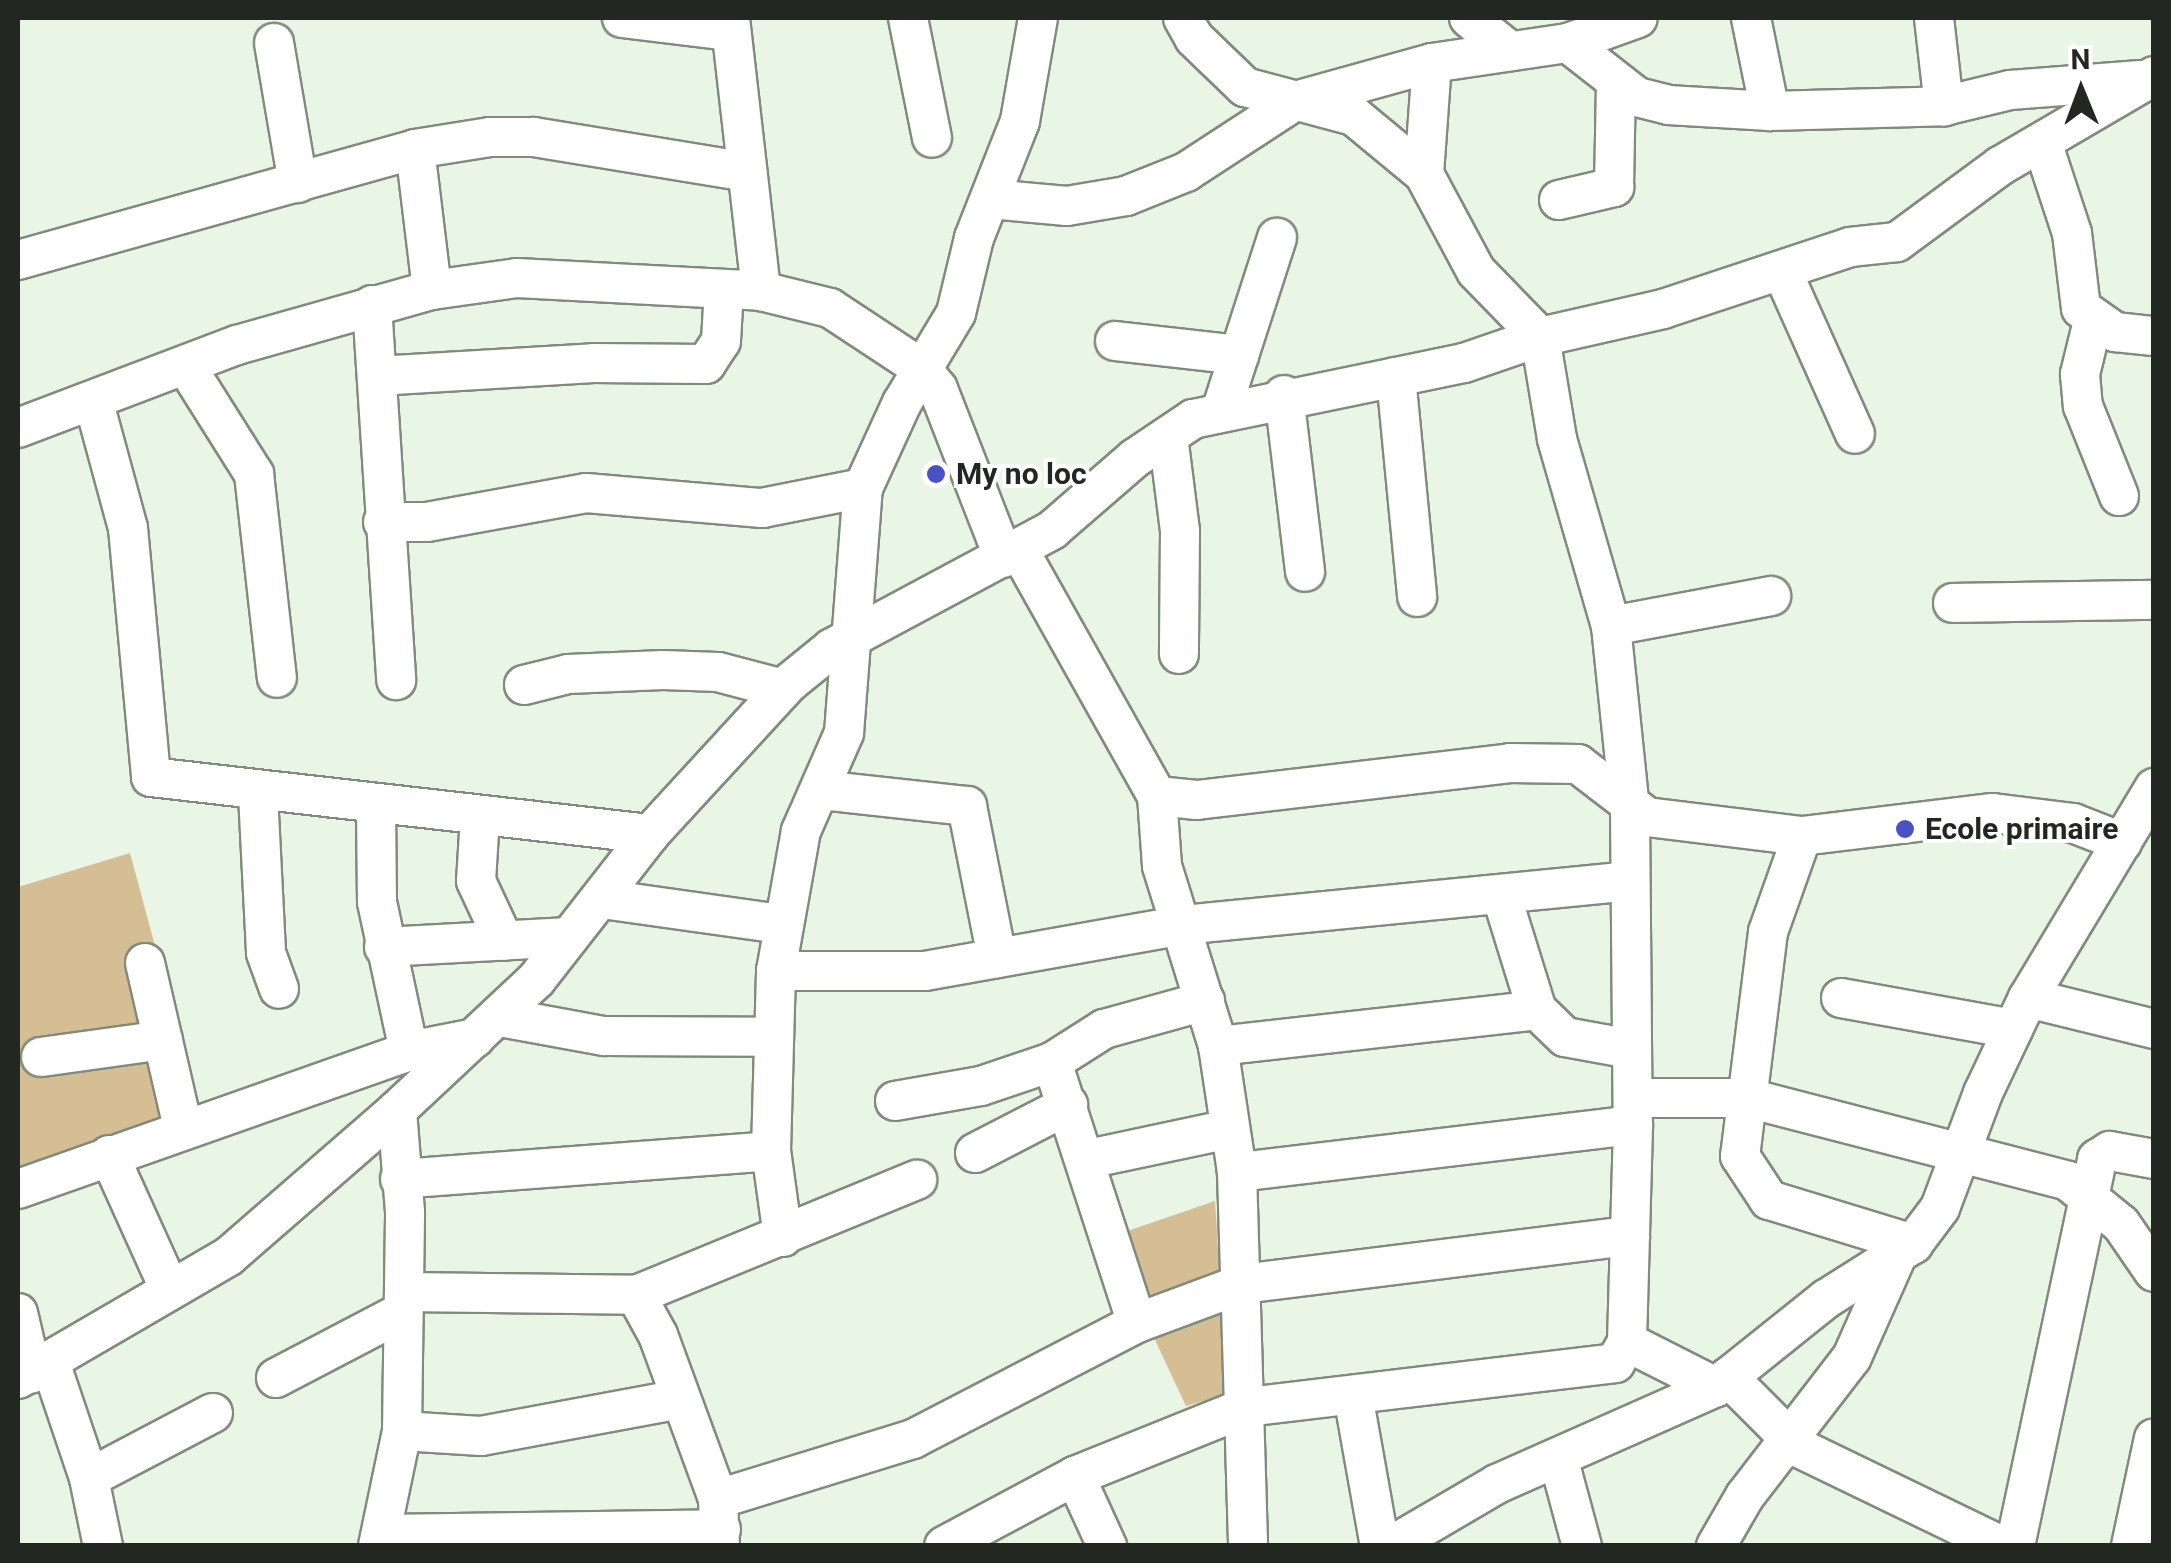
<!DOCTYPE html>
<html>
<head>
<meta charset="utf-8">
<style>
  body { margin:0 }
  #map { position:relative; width:2171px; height:1563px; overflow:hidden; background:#e9f5e5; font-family:Roboto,sans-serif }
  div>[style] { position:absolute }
  .green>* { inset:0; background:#d5be94 }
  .roads { filter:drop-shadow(2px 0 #818b7d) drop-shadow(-2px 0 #818b7d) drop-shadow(0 2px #818b7d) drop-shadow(0 -2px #818b7d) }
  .minor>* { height:38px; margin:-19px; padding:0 19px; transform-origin:19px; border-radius:19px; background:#fff }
  .dots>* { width:28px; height:28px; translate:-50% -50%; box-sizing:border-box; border:5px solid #fff; border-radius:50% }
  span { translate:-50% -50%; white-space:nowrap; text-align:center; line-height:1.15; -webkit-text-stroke:8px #fff; paint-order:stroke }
  .poi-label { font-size:30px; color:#232721; font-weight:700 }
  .left { translate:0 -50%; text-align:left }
  .frame { position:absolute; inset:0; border:20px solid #232721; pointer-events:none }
  .north { position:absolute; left:2031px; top:40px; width:100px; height:100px; -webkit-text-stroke:8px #fff; paint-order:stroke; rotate:359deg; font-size:28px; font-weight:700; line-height:40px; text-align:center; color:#232721 }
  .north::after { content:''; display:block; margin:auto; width:35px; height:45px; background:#232721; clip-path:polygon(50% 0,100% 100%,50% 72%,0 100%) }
</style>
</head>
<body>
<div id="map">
  <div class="green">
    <i style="clip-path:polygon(130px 853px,201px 1117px,18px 1184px,18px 887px)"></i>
    <i style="clip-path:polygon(1215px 1201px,1227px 1394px,1186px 1406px,1107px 1238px)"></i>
  </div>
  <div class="roads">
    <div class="minor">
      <i style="left:622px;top:18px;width:109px;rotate:6.9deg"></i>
      <i style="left:730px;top:18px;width:275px;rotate:83.5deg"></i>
      <i style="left:908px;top:18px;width:122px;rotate:78.7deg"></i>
      <i style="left:1183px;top:18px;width:23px;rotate:61deg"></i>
      <i style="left:1194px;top:38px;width:71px;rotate:43.9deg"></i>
      <i style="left:1245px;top:87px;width:113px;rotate:14.9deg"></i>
      <i style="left:1354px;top:116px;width:91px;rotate:39.6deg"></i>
      <i style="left:1424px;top:174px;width:110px;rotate:61.8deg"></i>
      <i style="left:1476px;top:271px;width:92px;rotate:45.9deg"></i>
      <i style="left:1540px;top:337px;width:103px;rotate:80.5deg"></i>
      <i style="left:1557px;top:439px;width:195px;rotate:73.9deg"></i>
      <i style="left:1611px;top:626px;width:185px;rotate:84.1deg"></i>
      <i style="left:1630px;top:810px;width:315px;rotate:89.5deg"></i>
      <i style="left:1633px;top:1125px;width:399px;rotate:173.2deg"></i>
      <i style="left:1469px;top:18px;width:53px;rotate:38.8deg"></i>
      <i style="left:1751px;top:18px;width:95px;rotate:78.5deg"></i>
      <i style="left:1934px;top:18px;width:89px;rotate:83.5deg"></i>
      <i style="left:274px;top:43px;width:142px;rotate:80.3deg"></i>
      <i style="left:1568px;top:43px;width:74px;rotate:-19.7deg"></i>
      <i style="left:2043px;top:145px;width:93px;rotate:71.8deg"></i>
      <i style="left:2072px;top:233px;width:76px;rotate:83.2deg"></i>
      <i style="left:2081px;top:308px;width:42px;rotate:35.2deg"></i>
      <i style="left:2115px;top:332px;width:39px;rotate:6deg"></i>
      <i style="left:415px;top:149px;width:142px;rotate:83.1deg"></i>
      <i style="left:1424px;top:174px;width:111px;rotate:-85.9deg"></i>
      <i style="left:990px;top:199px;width:77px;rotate:5.2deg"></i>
      <i style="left:1067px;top:206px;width:60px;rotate:-9.6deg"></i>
      <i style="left:1126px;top:196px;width:65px;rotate:-21.8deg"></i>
      <i style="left:1186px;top:172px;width:130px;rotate:-33.1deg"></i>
      <i style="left:1295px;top:101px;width:142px;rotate:-15.5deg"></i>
      <i style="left:1432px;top:63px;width:137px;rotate:-8.4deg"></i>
      <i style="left:1568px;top:43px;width:88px;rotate:38deg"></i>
      <i style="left:1637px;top:97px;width:32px;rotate:14deg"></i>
      <i style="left:1668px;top:105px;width:102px;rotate:3.4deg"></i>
      <i style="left:1770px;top:111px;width:174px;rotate:-1.6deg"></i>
      <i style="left:1944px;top:106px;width:68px;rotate:-13.6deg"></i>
      <i style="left:2010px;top:90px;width:131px;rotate:-4.4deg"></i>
      <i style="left:1559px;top:200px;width:57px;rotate:-13.3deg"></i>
      <i style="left:1614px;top:187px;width:104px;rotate:-88.9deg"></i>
      <i style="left:18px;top:260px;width:412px;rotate:-15.6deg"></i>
      <i style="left:415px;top:149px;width:76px;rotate:-9.1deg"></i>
      <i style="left:490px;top:137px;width:44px"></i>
      <i style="left:534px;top:137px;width:216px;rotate:9.3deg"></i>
      <i style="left:1783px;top:273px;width:176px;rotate:65.9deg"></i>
      <i style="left:372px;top:305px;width:376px;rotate:86.3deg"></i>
      <i style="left:2093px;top:321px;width:55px;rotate:103.8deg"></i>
      <i style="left:2080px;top:374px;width:32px;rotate:85deg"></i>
      <i style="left:2083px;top:406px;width:97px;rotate:68.2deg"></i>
      <i style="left:1115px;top:341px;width:125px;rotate:6.4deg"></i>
      <i style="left:186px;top:366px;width:128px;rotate:57.8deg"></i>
      <i style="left:254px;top:474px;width:205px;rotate:83.6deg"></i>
      <i style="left:377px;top:376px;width:217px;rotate:-3.4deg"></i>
      <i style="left:594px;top:363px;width:112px;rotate:0.5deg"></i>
      <i style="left:706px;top:364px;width:27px;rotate:-57deg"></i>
      <i style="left:721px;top:341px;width:52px;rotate:-86.7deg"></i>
      <i style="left:1396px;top:377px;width:221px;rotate:84.5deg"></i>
      <i style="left:1284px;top:395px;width:178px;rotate:83.2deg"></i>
      <i style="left:94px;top:403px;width:130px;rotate:74.8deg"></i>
      <i style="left:128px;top:528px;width:250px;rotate:84.7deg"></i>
      <i style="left:151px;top:777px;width:502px;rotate:6.52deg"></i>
      <i style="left:1222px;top:408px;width:179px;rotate:-72.1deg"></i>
      <i style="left:18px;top:428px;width:234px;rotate:-20.8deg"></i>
      <i style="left:237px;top:345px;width:203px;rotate:-15.8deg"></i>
      <i style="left:432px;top:290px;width:86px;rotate:-8deg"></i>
      <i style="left:517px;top:278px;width:244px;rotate:3deg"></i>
      <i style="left:761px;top:291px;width:71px;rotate:13.8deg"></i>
      <i style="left:830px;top:308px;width:109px;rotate:33.4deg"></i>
      <i style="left:921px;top:368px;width:27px;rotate:51deg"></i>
      <i style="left:938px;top:389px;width:181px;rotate:68.7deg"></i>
      <i style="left:1168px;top:436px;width:96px;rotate:82.8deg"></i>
      <i style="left:1180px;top:531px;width:123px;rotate:90.5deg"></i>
      <i style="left:383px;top:522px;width:44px"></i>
      <i style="left:427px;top:522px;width:162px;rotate:-10.3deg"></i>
      <i style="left:586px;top:493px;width:177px;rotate:4.9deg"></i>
      <i style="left:762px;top:508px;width:103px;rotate:-11.2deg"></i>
      <i style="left:1019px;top:550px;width:282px;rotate:60.7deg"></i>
      <i style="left:1157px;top:796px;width:40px;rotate:5.7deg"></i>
      <i style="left:1197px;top:800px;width:315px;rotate:-6.7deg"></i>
      <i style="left:1510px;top:763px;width:68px;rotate:0.8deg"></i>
      <i style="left:1578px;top:764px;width:87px;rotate:37.5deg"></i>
      <i style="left:1647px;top:817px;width:156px;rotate:7deg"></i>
      <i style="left:1802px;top:836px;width:192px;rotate:-6.9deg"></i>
      <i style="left:1993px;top:813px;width:81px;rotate:7.1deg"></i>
      <i style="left:2073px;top:823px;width:53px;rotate:21.2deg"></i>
      <i style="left:1953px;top:603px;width:201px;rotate:-0.9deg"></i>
      <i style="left:1611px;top:626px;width:163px;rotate:-10.6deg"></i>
      <i style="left:524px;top:685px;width:45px;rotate:-14deg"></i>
      <i style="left:568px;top:674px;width:95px;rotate:-2.4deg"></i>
      <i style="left:663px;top:670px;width:55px;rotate:2.1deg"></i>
      <i style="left:718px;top:672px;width:67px;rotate:14.7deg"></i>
      <i style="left:820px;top:790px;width:148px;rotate:6.2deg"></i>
      <i style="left:967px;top:806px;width:155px;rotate:78.8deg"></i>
      <i style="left:258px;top:794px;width:159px;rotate:87.1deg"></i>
      <i style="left:266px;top:953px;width:38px;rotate:70deg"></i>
      <i style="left:1157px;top:796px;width:70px;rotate:85.9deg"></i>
      <i style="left:1162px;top:866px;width:189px;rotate:72.7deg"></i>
      <i style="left:1218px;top:1046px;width:127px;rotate:81.4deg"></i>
      <i style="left:1237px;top:1172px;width:374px;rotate:88.3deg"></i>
      <i style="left:376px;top:807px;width:95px;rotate:89.4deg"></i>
      <i style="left:377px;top:902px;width:152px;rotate:77.9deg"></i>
      <i style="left:480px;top:816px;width:65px;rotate:93.5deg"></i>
      <i style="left:476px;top:881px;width:66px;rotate:65deg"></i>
      <i style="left:1802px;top:836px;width:102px;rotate:109.5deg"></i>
      <i style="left:1768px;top:932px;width:226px;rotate:97.1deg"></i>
      <i style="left:1740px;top:1156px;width:53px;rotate:56.6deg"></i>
      <i style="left:1769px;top:1200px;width:151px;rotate:17deg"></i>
      <i style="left:1501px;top:894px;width:121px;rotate:72.8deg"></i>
      <i style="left:1537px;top:1010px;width:39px;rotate:44deg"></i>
      <i style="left:1565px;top:1037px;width:67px;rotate:10.3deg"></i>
      <i style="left:603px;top:899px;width:180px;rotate:8deg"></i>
      <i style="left:384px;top:947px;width:185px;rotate:-3.1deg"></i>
      <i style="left:145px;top:963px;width:169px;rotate:77deg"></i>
      <i style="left:776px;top:971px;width:149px"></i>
      <i style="left:925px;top:971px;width:261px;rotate:-10.1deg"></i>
      <i style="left:1182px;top:925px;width:450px;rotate:-5.6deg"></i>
      <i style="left:1841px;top:998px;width:175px;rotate:10.2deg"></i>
      <i style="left:2028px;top:998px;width:130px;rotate:13.8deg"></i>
      <i style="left:500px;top:1017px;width:106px;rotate:10.4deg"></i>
      <i style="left:604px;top:1036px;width:166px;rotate:0.3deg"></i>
      <i style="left:1218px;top:1046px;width:321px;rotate:-6.4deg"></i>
      <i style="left:41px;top:1057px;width:123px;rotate:-7.9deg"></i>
      <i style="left:1052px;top:1062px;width:274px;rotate:72deg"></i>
      <i style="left:1634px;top:1098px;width:114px"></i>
      <i style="left:1748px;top:1098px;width:331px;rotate:14.5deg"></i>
      <i style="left:2068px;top:1181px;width:68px;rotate:39.1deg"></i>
      <i style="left:2121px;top:1224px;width:58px;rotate:55.5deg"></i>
      <i style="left:895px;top:1101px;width:87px;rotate:-9.9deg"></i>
      <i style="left:981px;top:1086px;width:75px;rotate:-18.7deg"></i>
      <i style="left:1052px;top:1062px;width:62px;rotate:-32.4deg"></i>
      <i style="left:1104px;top:1029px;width:105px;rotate:-15.5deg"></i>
      <i style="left:975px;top:1153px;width:105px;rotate:-27.3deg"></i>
      <i style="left:109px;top:1155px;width:148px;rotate:65.7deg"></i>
      <i style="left:1088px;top:1159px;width:144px;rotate:-12deg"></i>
      <i style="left:400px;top:1179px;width:372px;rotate:-4.3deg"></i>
      <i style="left:18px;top:1189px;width:415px;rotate:-19.4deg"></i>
      <i style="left:409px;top:1051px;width:67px;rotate:-11.1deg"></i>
      <i style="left:783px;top:1237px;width:87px;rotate:-97.9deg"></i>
      <i style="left:771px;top:1151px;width:180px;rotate:-88.4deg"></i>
      <i style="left:776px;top:971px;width:142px;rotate:-79.9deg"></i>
      <i style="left:801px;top:831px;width:107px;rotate:-66.3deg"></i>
      <i style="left:844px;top:733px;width:246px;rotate:-85.6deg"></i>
      <i style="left:863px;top:488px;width:94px;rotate:-65.4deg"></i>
      <i style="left:902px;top:403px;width:105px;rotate:-59deg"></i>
      <i style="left:956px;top:313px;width:77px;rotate:-76.5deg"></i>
      <i style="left:974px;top:238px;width:126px;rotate:-68.5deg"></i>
      <i style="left:1020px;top:121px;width:105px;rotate:-80.1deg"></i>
      <i style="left:404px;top:1292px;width:232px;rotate:0.7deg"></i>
      <i style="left:636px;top:1295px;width:46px;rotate:61.2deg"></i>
      <i style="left:658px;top:1335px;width:175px;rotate:69.9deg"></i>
      <i style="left:718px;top:1499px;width:47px;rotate:87.6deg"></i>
      <i style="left:636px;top:1295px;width:304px;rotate:-22.3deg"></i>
      <i style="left:18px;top:1313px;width:62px;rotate:76.9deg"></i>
      <i style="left:1627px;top:1342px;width:100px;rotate:26.8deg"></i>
      <i style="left:51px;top:1365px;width:119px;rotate:71.4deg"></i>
      <i style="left:89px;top:1478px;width:140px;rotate:-27.7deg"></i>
      <i style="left:1728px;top:1377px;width:100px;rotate:45deg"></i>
      <i style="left:1799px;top:1448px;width:225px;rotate:25.8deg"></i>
      <i style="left:276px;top:1378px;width:142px;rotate:-27.6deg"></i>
      <i style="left:18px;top:1379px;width:244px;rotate:-30.2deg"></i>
      <i style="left:229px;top:1256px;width:223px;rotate:-41deg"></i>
      <i style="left:397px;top:1110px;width:190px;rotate:-43.1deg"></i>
      <i style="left:536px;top:980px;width:185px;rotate:-52deg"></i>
      <i style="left:650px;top:834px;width:205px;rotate:-47.4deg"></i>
      <i style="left:789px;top:683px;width:55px;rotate:-39.1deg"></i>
      <i style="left:832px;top:648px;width:250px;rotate:-28.2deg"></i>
      <i style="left:1052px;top:530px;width:110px;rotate:-40.9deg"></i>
      <i style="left:1135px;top:458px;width:70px;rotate:-33.9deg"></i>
      <i style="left:1193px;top:419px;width:277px;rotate:-11.7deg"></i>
      <i style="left:1464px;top:363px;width:80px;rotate:-18.9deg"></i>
      <i style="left:1540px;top:337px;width:126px;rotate:-12.8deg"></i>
      <i style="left:1663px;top:309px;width:197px;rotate:-18.3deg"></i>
      <i style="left:1850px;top:247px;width:47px;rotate:-6.1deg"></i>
      <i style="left:1897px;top:242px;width:128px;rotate:-36.4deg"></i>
      <i style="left:2000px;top:166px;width:178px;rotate:-30.3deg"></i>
      <i style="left:1353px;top:1395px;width:153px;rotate:79.9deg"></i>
      <i style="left:402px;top:1431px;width:79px;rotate:3.6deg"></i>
      <i style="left:481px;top:1436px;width:203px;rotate:-10.5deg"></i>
      <i style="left:1559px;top:1461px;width:88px;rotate:74.9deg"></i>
      <i style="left:1075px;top:1476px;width:77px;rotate:65.4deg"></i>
      <i style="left:89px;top:1478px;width:69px;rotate:78.4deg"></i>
      <i style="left:718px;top:1499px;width:204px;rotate:-17.1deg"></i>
      <i style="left:913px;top:1439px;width:252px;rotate:-27.4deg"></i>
      <i style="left:1137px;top:1323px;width:112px;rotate:-20.4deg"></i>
      <i style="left:1242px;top:1284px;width:391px;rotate:-7.1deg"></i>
      <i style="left:383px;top:1534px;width:338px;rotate:-0.8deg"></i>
      <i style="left:378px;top:1546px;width:117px;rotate:-78.2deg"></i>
      <i style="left:402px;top:1431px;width:219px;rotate:-89.2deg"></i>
      <i style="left:405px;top:1212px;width:102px;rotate:-94.5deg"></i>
      <i style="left:944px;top:1546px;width:149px;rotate:-28.1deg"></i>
      <i style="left:1075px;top:1476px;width:185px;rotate:-21.9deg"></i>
      <i style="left:1247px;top:1407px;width:371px;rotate:-6.8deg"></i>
      <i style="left:1615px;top:1363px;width:24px;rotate:-60deg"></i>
      <i style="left:1627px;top:1342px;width:217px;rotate:-88.4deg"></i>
      <i style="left:1391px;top:1546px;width:123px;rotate:-30.3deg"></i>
      <i style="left:1497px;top:1484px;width:240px;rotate:-23.9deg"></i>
      <i style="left:1716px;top:1387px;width:141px;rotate:-38.7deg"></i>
      <i style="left:1826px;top:1299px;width:103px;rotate:-32.3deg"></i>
      <i style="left:1913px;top:1244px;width:45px;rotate:-53.1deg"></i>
      <i style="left:1940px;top:1208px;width:123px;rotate:-69.5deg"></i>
      <i style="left:1983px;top:1093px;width:105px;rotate:-64.7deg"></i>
      <i style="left:2028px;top:998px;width:245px;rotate:-59deg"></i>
      <i style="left:1716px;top:1546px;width:58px;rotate:-59.9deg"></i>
      <i style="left:1745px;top:1496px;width:175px;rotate:-52.4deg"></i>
      <i style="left:1852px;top:1357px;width:106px;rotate:-66.1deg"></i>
      <i style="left:2015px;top:1546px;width:396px;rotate:-78deg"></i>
      <i style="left:2097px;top:1159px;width:15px;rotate:-32deg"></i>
      <i style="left:2110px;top:1151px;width:45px;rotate:10.3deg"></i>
      <i style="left:2131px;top:1546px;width:110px;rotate:-78deg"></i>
    </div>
  </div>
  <div class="dots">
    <i style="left:936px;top:474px;background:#4a50c5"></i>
    <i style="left:1905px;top:829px;background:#4a50c5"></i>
  </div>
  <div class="poi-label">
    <span class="left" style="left:956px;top:474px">My no loc</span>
    <span class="left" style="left:1925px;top:829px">Ecole primaire</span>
  </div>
  <div class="frame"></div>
  <div class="north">N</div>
</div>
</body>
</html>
